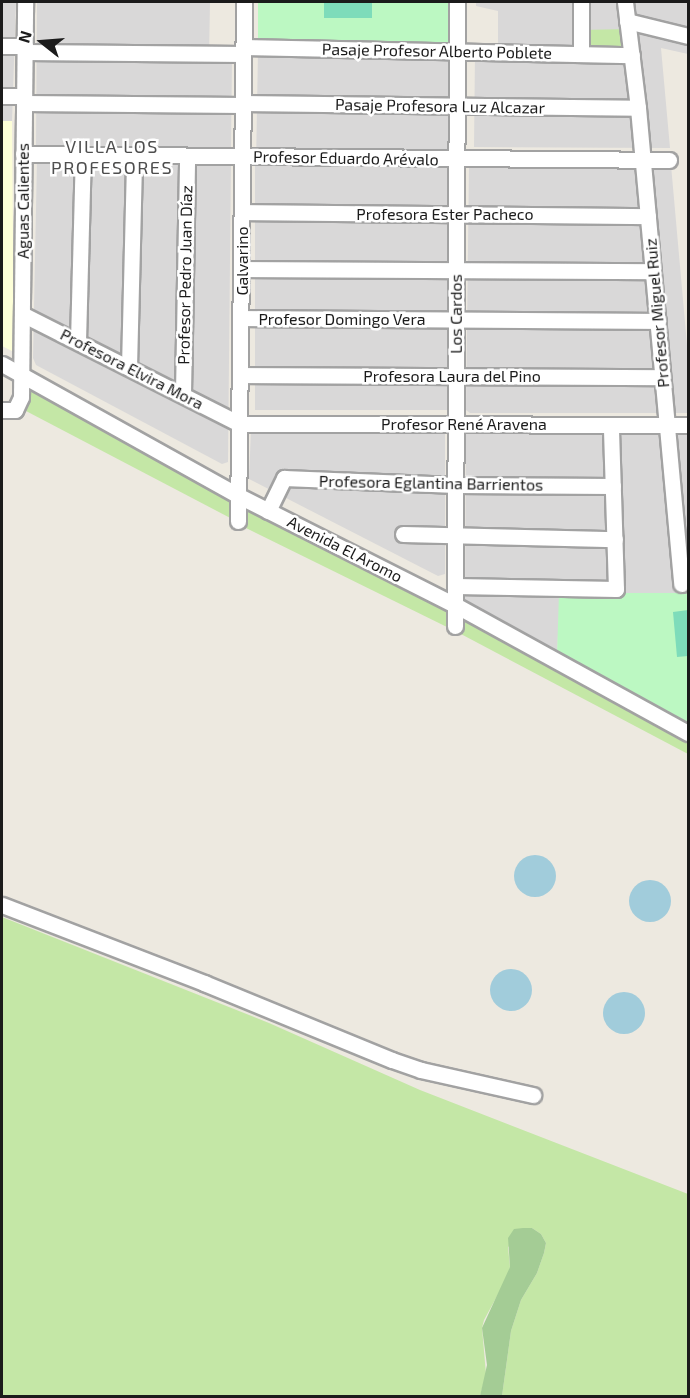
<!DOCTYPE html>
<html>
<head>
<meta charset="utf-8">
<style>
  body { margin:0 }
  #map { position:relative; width:690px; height:1398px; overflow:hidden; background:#ede9e0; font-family:"Exo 2",sans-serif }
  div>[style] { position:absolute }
  .residential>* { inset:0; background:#d9d8d8; transform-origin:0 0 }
  .education>* { inset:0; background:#fdffd8 }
  .grass>* { inset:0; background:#c4e7a6 }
  .forest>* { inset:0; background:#a4cc95 }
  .park>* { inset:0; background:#bcf8c2; transform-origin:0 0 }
  .pitch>* { inset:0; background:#7edcba; transform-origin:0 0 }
  .water>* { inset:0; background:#a1ccdb }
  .round { border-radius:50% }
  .roads { filter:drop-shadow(2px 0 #a2a2a2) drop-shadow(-2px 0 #a2a2a2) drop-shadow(0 2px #a2a2a2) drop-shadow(0 -2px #a2a2a2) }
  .minor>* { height:15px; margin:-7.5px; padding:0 7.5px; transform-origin:7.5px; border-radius:7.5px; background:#fff }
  span { translate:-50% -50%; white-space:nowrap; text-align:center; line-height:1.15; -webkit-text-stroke:5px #fff; paint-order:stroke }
  .street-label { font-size:16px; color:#1b1b1b }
  .neighbourhood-label { font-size:18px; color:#4e4e4e; letter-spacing:1.5px }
  .frame { position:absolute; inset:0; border:3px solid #1b1b1b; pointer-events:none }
  .north { position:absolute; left:12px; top:12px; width:60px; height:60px; -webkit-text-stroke:4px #fff; paint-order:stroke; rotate:287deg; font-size:16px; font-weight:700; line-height:24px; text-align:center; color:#1b1b1b }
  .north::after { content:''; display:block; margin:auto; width:21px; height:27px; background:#1b1b1b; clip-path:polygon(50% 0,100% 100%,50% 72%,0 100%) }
</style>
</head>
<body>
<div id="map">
  <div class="residential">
    <i style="clip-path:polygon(2px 2px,16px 2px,12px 121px,2px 121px)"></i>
    <i style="clip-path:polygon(476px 2px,688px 2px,688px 54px,661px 48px,670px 148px,474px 147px,475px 53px,498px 53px,498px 11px,476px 6px)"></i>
    <i style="clip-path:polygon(37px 3px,210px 3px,209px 56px,232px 57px,231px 148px,36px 145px)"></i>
    <i style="left:258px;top:51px;width:192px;height:97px;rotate:1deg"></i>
    <i style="clip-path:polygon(37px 159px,231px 161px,228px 462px,222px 464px,36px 365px,33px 358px)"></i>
    <i style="left:255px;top:162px;width:194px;height:248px"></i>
    <i style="clip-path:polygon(472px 163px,671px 165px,688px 356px,688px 413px,470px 413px,466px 410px,469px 166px)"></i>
    <i style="clip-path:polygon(251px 429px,445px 432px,445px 574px,438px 576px,249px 479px)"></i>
    <i style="clip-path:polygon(466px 430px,688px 431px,688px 593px,560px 593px,557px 655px,465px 602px)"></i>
  </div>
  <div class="education">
    <i style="clip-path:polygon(2px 121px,12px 121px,14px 352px,2px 346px)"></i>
  </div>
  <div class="grass">
    <i style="clip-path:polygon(628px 29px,632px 55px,581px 54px,581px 30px)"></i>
    <i style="clip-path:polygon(30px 386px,233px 498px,236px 521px,26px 411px)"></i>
    <i style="clip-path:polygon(243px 504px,453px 610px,453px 630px,244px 527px)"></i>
    <i style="clip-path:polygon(459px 612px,688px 738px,688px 754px,459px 633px)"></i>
    <i style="clip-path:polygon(2px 917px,269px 1023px,420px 1090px,688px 1194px,688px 1396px,502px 1396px,511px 1331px,521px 1300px,537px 1273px,544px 1253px,546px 1243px,541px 1234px,532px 1228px,508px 1247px,510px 1267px,508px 1276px,484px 1320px,482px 1328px,486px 1374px,480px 1396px,2px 1396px)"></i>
  </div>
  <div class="forest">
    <i style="clip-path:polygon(523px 1228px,532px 1228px,541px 1234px,546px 1243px,544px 1253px,537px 1273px,521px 1300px,511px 1331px,502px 1396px,480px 1396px,487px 1365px,482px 1328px,510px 1267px,508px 1238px,514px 1229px)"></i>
  </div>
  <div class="park">
    <i style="left:258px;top:2px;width:194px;height:41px"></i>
    <i style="clip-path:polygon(559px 593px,688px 593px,688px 726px,557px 655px)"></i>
  </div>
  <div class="pitch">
    <i style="left:324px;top:2px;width:48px;height:16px"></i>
    <i style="clip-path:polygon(688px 610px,688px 656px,677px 657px,673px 612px)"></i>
  </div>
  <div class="water">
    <i class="round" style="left:514px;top:855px;width:42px;height:42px"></i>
    <i class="round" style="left:629px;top:880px;width:42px;height:42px"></i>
    <i class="round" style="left:490px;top:969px;width:42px;height:42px"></i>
    <i class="round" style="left:603px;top:992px;width:42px;height:42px"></i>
  </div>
  <div class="roads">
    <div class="minor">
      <i style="left:581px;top:2px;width:52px;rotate:90deg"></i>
      <i style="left:625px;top:2px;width:107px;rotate:83deg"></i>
      <i style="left:638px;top:108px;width:478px;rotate:84.8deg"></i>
      <i style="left:627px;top:21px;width:63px;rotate:13.8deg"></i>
      <i style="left:2px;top:46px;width:23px"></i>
      <i style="left:243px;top:47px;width:389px;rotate:1.2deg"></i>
      <i style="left:25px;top:52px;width:218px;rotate:0.5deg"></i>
      <i style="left:2px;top:96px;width:22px"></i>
      <i style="left:24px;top:103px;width:218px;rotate:0.5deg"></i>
      <i style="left:242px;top:103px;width:396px;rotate:0.7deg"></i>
      <i style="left:23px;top:154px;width:646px;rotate:0.53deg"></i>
      <i style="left:242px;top:212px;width:406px;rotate:0.6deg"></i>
      <i style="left:242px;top:269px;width:411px;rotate:0.3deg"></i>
      <i style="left:24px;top:315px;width:242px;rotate:26.8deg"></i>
      <i style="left:240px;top:424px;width:448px;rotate:0.1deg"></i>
      <i style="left:242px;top:318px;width:416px;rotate:0.4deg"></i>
      <i style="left:78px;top:341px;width:186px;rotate:-88.5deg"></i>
      <i style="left:2px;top:364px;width:269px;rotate:29.1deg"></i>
      <i style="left:237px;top:495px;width:244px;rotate:26.8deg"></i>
      <i style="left:455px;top:605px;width:266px;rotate:28.8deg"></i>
      <i style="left:129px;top:367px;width:211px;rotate:-88.6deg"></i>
      <i style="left:241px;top:375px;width:421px;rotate:0.3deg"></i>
      <i style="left:183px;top:393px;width:237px;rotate:-89deg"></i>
      <i style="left:2px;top:410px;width:13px"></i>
      <i style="left:15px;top:410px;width:14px;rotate:-65deg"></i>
      <i style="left:21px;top:397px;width:395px;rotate:-89.4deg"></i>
      <i style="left:268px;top:511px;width:37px;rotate:-64deg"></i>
      <i style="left:284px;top:478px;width:172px;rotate:2.3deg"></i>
      <i style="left:456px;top:485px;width:157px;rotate:0.4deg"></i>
      <i style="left:238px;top:521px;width:519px;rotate:-89.34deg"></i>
      <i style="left:403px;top:534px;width:212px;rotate:1.4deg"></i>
      <i style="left:456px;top:586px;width:160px;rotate:1.1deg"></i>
      <i style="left:616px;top:589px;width:163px;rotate:-91.8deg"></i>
      <i style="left:455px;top:626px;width:624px;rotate:-89.82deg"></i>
      <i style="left:2px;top:905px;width:217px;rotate:21.1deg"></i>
      <i style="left:204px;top:983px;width:203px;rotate:22.3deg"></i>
      <i style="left:392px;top:1060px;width:31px;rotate:19deg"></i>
      <i style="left:421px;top:1070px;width:115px;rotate:12.6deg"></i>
    </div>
  </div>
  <div class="street-label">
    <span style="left:437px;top:51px;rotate:1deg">Pasaje Profesor Alberto Poblete</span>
    <span style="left:440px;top:106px;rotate:1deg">Pasaje Profesora Luz Alcazar</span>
    <span style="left:346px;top:158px;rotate:1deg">Profesor Eduardo Arévalo</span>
    <span style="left:23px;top:201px;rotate:-90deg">Aguas Calientes</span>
    <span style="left:445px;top:214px">Profesora Ester Pacheco</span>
    <span style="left:242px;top:261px;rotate:-90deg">Galvarino</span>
    <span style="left:185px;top:275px;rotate:-89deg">Profesor Pedro Juan Díaz</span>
    <span style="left:657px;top:313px;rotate:-95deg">Profesor Miguel Ruiz</span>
    <span style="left:456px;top:314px;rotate:-90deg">Los Cardos</span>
    <span style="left:342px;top:319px">Profesor Domingo Vera</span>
    <span style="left:132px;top:369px;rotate:27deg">Profesora Elvira Mora</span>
    <span style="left:452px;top:376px">Profesora Laura del Pino</span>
    <span style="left:464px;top:424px">Profesor René Aravena</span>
    <span style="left:431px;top:483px;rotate:1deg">Profesora Eglantina Barrientos</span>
    <span style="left:345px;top:549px;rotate:27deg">Avenida El Aromo</span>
  </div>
  <div class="neighbourhood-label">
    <span style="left:112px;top:157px">VILLA LOS<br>PROFESORES</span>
  </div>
  <div class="frame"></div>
  <div class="north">N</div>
</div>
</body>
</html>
